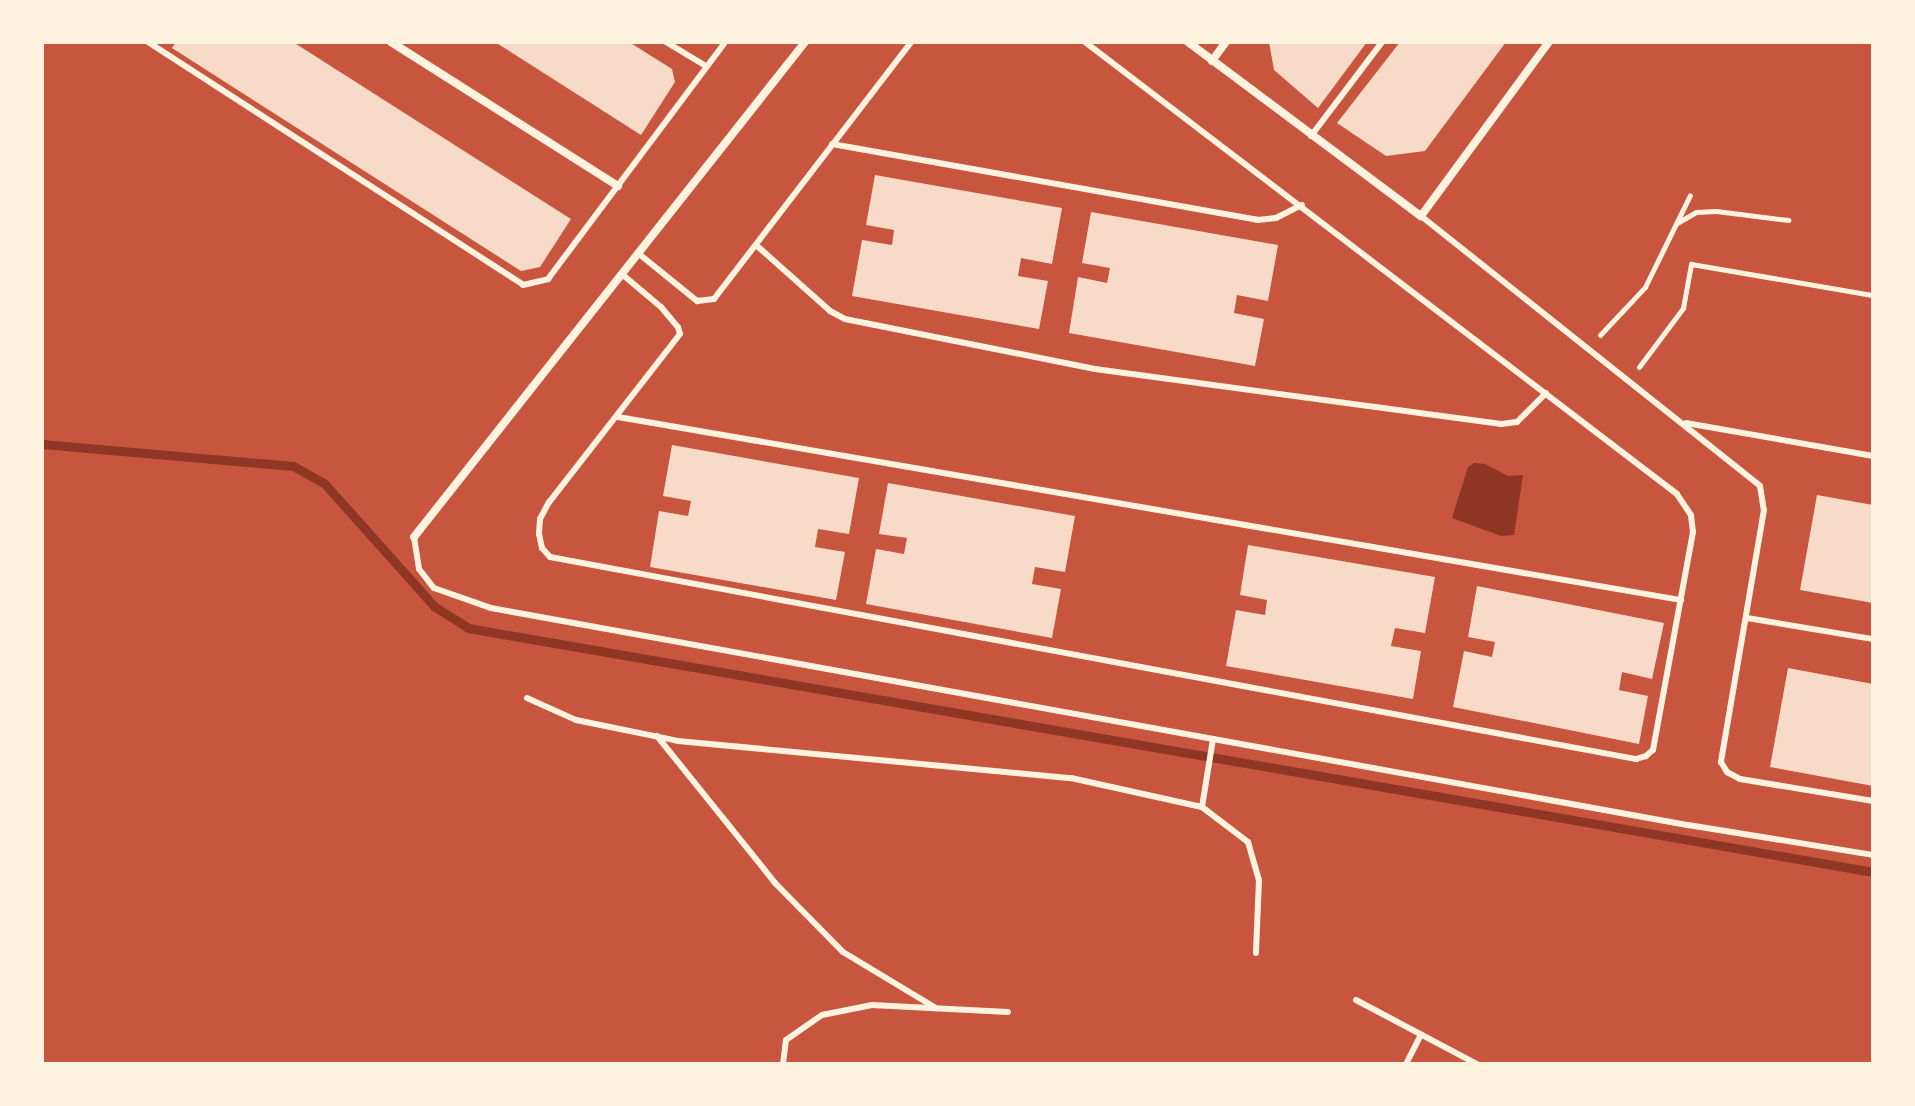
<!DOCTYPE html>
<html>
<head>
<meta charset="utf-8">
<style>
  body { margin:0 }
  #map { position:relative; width:1915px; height:1106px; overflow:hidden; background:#c8553d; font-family:Lato,sans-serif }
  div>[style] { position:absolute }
  .water>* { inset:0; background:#8f3625 }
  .stream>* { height:9px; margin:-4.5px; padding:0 4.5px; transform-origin:4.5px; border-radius:4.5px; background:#8f3625 }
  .building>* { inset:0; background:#f7dbc8 }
  .path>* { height:5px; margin:-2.5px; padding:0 2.5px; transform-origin:2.5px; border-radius:2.5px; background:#fff3e0 }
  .service>* { height:6px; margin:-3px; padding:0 3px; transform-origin:3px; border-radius:3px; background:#fff3e0 }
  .minor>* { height:8px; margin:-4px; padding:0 4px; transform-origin:4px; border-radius:4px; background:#fff3e0 }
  span { translate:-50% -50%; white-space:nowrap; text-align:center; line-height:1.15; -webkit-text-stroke:6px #fff3e0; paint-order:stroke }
  .frame { position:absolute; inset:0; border:44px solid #fff3e0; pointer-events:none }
</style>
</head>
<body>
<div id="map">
  <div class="water">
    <i style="clip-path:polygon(1474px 463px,1485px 464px,1508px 476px,1523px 475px,1514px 535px,1501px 536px,1452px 518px,1468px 467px)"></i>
  </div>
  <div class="stream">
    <i style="left:42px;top:444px;width:252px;rotate:5deg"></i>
    <i style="left:293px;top:466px;width:35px;rotate:29deg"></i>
    <i style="left:324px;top:483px;width:166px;rotate:48.2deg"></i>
    <i style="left:435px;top:607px;width:39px;rotate:32deg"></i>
    <i style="left:468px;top:628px;width:1426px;rotate:9.85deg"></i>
  </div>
  <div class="building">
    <i style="clip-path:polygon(176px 42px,293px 42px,571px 219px,540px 267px,521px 271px,172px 48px)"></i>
    <i style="clip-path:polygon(495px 42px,629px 42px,672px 69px,675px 82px,641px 135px)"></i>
    <i style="clip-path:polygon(1269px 42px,1367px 42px,1318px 108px,1274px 70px)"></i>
    <i style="clip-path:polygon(1400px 42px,1506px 42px,1425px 151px,1386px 156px,1337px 123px)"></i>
    <i style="clip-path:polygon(875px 175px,1062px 208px,1052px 264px,1021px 258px,1018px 276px,1048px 281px,1039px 329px,852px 296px,862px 240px,892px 245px,894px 230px,866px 225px)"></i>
    <i style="clip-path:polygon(1091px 212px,1278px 245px,1268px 301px,1237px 295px,1234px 313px,1264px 319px,1255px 366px,1069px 333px,1078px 277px,1107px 283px,1110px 268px,1082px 263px)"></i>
    <i style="clip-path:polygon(672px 445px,859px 478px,849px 534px,818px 529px,815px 547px,845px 552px,836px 600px,650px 567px,659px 511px,688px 516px,691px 501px,663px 496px)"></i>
    <i style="clip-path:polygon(888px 483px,1075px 516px,1065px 572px,1035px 567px,1032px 584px,1061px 589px,1052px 638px,866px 604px,876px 549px,904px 554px,907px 538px,879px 534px)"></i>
    <i style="clip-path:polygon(1817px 495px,1873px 505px,1873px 603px,1800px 590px)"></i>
    <i style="clip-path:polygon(1248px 545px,1435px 577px,1425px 633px,1395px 628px,1391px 646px,1421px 651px,1413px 699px,1226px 666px,1236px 610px,1265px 615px,1267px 600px,1240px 595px)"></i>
    <i style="clip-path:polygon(1477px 586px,1664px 623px,1652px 679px,1622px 672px,1619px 690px,1648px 696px,1639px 744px,1453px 707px,1464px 651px,1492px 657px,1495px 642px,1468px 637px)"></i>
    <i style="clip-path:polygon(1788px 668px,1873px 684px,1873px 786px,1770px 767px)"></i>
  </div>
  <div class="path">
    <i style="left:1677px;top:223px;width:22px;rotate:-30deg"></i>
    <i style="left:1696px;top:212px;width:20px;rotate:-3deg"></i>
    <i style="left:1716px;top:211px;width:73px;rotate:7.1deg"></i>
    <i style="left:1600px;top:335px;width:66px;rotate:-46.8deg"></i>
    <i style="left:1645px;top:287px;width:102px;rotate:-63.9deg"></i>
    <i style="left:1639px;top:367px;width:74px;rotate:-53.3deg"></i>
    <i style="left:1683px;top:308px;width:45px;rotate:-79.7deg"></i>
    <i style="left:1691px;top:264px;width:185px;rotate:9.7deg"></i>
  </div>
  <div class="service">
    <i style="left:148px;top:42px;width:447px;rotate:32.9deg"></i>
    <i style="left:523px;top:285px;width:26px;rotate:-13deg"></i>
    <i style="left:548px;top:279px;width:296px;rotate:-53.2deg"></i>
    <i style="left:666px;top:42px;width:47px;rotate:31deg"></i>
    <i style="left:1311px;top:136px;width:118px;rotate:-52.9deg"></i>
    <i style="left:832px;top:144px;width:432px;rotate:10.1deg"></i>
    <i style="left:1257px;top:220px;width:19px;rotate:-6deg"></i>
    <i style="left:1276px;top:218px;width:29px;rotate:-27deg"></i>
    <i style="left:1421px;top:216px;width:433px;rotate:38.5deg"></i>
    <i style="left:1760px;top:486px;width:24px;rotate:81deg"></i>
    <i style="left:1764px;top:510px;width:256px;rotate:99.7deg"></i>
    <i style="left:1721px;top:762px;width:12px;rotate:59deg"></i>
    <i style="left:1727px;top:772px;width:15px;rotate:28deg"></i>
    <i style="left:1740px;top:779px;width:135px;rotate:9.4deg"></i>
    <i style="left:756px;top:245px;width:99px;rotate:41.7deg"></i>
    <i style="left:830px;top:311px;width:17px;rotate:28deg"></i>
    <i style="left:845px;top:319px;width:255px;rotate:11.3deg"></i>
    <i style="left:1095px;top:369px;width:410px;rotate:7.7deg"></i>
    <i style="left:1501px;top:424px;width:16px;rotate:-7deg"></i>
    <i style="left:1517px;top:422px;width:41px;rotate:-45deg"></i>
    <i style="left:639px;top:254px;width:75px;rotate:39deg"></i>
    <i style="left:697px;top:301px;width:17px;rotate:-7deg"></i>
    <i style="left:714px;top:299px;width:324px;rotate:-52.5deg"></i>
    <i style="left:623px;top:275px;width:50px;rotate:40.1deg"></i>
    <i style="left:661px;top:307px;width:26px;rotate:50deg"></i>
    <i style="left:678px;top:327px;width:7px;rotate:74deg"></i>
    <i style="left:680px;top:334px;width:213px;rotate:127.9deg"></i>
    <i style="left:549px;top:502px;width:19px;rotate:118deg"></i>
    <i style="left:540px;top:519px;width:15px;rotate:94deg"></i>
    <i style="left:539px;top:534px;width:14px;rotate:78deg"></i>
    <i style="left:542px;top:548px;width:12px;rotate:48deg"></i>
    <i style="left:550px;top:557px;width:1105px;rotate:10.54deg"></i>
    <i style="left:1636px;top:759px;width:10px;rotate:-17deg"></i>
    <i style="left:1646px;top:756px;width:9px;rotate:-41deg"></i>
    <i style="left:1653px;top:750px;width:222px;rotate:-79.6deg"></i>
    <i style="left:1693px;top:532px;width:17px;rotate:-97deg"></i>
    <i style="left:1691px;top:515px;width:25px;rotate:-124deg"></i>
    <i style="left:1677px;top:494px;width:745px;rotate:-142.64deg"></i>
    <i style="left:618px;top:417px;width:1079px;rotate:9.77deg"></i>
    <i style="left:1686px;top:423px;width:190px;rotate:10deg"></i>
    <i style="left:414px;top:537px;width:32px;rotate:81deg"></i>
    <i style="left:419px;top:569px;width:24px;rotate:52deg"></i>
    <i style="left:434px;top:588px;width:60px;rotate:19.3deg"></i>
    <i style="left:491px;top:608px;width:1217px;rotate:10.28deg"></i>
    <i style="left:1688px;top:825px;width:187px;rotate:9.2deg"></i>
    <i style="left:1747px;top:618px;width:128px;rotate:9.5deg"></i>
    <i style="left:527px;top:698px;width:54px;rotate:24.2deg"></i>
    <i style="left:576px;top:720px;width:104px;rotate:11.6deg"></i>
    <i style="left:678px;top:741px;width:395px;rotate:5.4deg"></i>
    <i style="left:1071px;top:778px;width:134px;rotate:12.5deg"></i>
    <i style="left:1202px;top:807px;width:58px;rotate:37.3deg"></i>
    <i style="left:1248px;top:842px;width:40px;rotate:74deg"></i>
    <i style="left:1259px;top:880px;width:73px;rotate:92.4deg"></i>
    <i style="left:657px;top:736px;width:189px;rotate:51.2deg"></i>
    <i style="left:775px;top:883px;width:97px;rotate:45.4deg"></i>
    <i style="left:843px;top:952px;width:109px;rotate:31.1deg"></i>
    <i style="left:1202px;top:807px;width:69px;rotate:-80.8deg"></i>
    <i style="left:1356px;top:1000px;width:137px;rotate:27.9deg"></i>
    <i style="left:783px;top:1064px;width:24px;rotate:-83deg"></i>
    <i style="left:786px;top:1040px;width:44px;rotate:-34.8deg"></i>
    <i style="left:822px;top:1015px;width:51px;rotate:-11.3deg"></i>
    <i style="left:872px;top:1005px;width:136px;rotate:2.9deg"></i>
    <i style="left:1406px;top:1064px;width:33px;rotate:-63deg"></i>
  </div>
  <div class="minor">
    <i style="left:391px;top:42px;width:269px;rotate:32.4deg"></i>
    <i style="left:1188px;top:42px;width:291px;rotate:36.8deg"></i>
    <i style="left:1421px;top:216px;width:216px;rotate:-53.7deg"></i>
    <i style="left:1212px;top:61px;width:24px;rotate:-54deg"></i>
    <i style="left:414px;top:537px;width:631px;rotate:-51.69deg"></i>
  </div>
  <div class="frame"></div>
</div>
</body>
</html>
